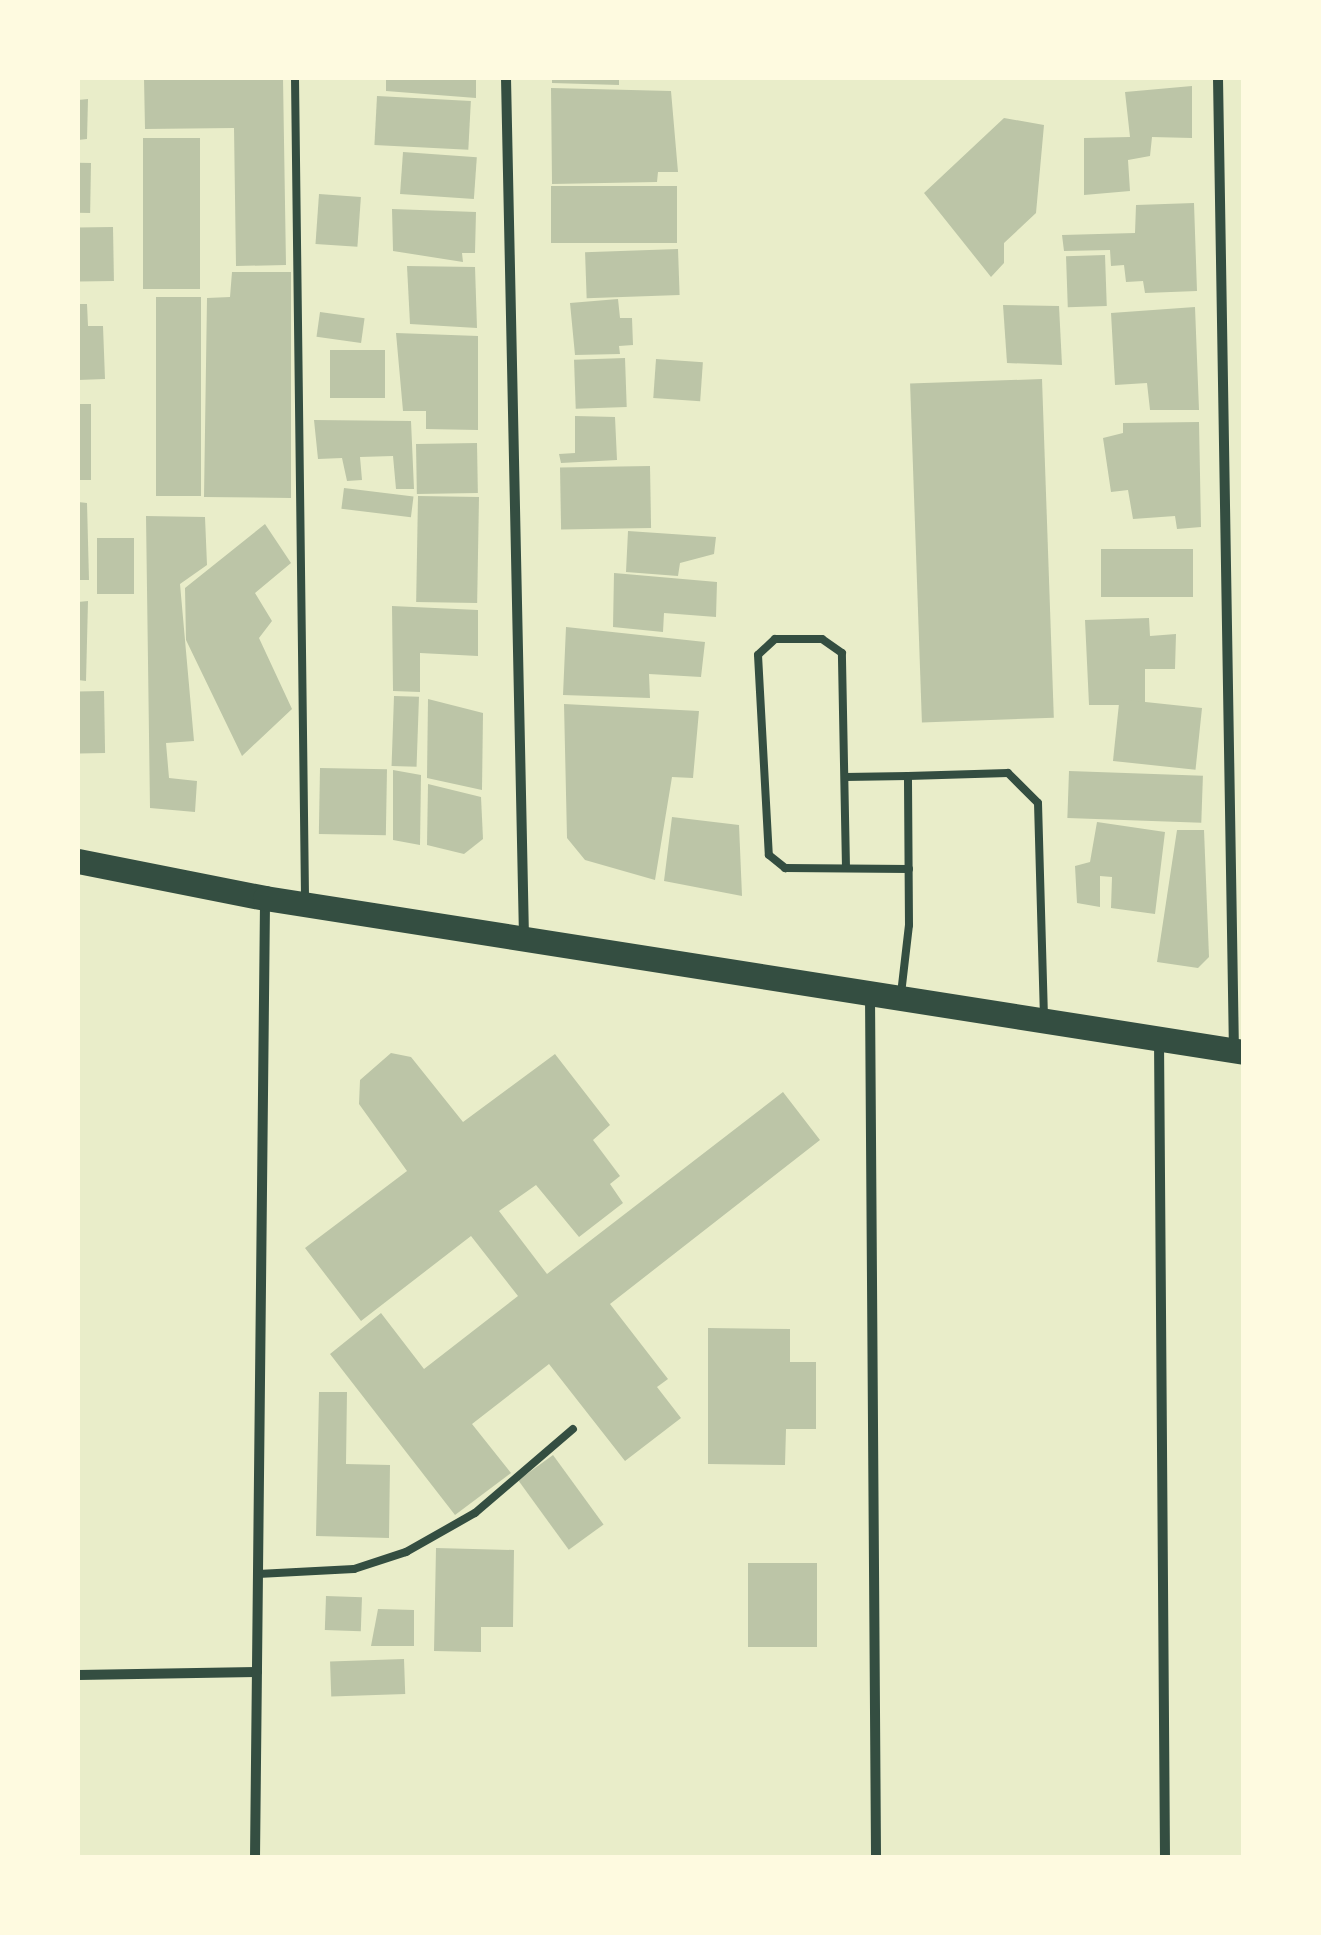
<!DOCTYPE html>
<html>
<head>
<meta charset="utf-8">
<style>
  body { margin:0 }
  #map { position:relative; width:1321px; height:1935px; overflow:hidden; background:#e9edc9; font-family:"Open Sans",sans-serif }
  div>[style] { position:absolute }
  .building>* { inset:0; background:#bcc5a7; transform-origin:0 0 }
  .service>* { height:8px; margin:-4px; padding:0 4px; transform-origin:4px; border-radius:4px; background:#344e41 }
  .minor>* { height:10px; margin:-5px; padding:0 5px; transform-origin:5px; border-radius:5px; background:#344e41 }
  .primary>* { height:25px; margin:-12.5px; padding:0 12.5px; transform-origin:12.5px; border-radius:12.5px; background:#344e41 }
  span { translate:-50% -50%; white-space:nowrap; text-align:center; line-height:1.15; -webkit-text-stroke:8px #fefae0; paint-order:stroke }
  .frame { position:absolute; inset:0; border:80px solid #fefae0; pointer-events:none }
</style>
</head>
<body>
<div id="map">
  <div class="building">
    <i style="clip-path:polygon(144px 78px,283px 78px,286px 265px,236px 266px,234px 128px,145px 129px)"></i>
    <i style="clip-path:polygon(386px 78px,476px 78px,476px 98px,386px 91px)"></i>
    <i style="clip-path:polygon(552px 78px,619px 78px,619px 85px,552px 83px)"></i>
    <i style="clip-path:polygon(1192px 86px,1192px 138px,1152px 137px,1150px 156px,1128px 160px,1130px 191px,1084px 195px,1084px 138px,1130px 137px,1125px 92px)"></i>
    <i style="clip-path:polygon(551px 88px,671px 91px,678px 172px,658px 172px,657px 182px,552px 184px)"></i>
    <i style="left:377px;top:96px;width:94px;height:49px;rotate:3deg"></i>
    <i style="clip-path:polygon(88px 99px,87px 139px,78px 140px,78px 100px)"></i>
    <i style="clip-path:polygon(1004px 118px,1044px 125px,1036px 213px,1004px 243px,1004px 263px,991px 277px,924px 193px)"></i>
    <i style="left:143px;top:138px;width:57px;height:151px"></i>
    <i style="left:403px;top:152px;width:74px;height:42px;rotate:4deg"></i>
    <i style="left:91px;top:163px;width:50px;height:13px;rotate:91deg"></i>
    <i style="left:677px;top:186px;width:57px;height:126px;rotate:90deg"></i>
    <i style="left:319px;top:194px;width:42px;height:50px;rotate:4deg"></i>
    <i style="clip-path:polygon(1194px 203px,1197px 291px,1145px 293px,1143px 281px,1126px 282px,1124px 265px,1111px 266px,1110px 250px,1064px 251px,1062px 235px,1135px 233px,1136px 205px)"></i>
    <i style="clip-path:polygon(392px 209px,476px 212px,475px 253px,462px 253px,463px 262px,393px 251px)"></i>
    <i style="left:113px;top:227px;width:54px;height:35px;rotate:89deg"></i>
    <i style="left:678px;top:249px;width:46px;height:93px;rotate:88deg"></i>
    <i style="left:1105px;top:255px;width:51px;height:39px;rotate:88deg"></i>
    <i style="clip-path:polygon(407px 266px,475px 267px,477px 328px,410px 324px)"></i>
    <i style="clip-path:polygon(232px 272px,291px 272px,291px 498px,204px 497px,207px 298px,230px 297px)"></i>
    <i style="left:156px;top:297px;width:45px;height:199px"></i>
    <i style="clip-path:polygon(618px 299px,620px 318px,632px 318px,633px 345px,619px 346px,620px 354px,575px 355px,570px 303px)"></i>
    <i style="clip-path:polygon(78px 304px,87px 304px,88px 326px,103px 326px,105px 379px,78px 380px)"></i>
    <i style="clip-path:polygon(1003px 305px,1059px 306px,1062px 365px,1007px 363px)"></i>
    <i style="clip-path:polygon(1195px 307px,1199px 410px,1150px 410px,1147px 383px,1115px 385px,1111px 313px)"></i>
    <i style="left:320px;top:312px;width:45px;height:25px;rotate:8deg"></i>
    <i style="clip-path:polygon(396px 333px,478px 336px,478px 430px,426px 429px,426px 411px,403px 411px)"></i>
    <i style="left:330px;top:350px;width:55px;height:48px"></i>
    <i style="left:625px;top:358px;width:49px;height:51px;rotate:88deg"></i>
    <i style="left:656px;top:359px;width:47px;height:39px;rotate:4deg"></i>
    <i style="left:1042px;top:379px;width:339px;height:132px;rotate:88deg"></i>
    <i style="left:91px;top:404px;width:76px;height:13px;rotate:90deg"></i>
    <i style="clip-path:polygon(575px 416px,615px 417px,617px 460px,561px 463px,559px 454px,575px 453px)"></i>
    <i style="clip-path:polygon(314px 420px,411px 421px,414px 489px,396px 489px,393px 456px,360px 457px,362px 480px,347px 481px,342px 458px,318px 459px)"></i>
    <i style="clip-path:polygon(1199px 422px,1201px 527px,1177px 529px,1175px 516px,1133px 519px,1128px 490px,1111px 492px,1103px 438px,1123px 433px,1123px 423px)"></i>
    <i style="left:477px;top:443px;width:50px;height:61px;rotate:89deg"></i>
    <i style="left:650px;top:466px;width:62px;height:90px;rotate:89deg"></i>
    <i style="left:344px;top:488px;width:70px;height:21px;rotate:7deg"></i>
    <i style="left:418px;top:496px;width:61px;height:106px;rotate:1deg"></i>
    <i style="clip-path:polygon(78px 502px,87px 503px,89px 580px,78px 580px)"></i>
    <i style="clip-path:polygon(146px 516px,205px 517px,207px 565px,180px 584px,194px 741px,166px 743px,169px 778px,197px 781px,195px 812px,150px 808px)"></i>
    <i style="clip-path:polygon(265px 524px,291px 563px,255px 593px,272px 621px,259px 638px,292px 709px,242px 756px,186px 640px,185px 588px)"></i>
    <i style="clip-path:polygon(628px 531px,716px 537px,714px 554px,680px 563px,678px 576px,626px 572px)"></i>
    <i style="left:97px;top:538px;width:37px;height:56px"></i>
    <i style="left:1193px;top:549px;width:48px;height:92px;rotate:90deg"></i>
    <i style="clip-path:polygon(614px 573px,717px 582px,716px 617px,664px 613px,663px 632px,613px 627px)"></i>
    <i style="clip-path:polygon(88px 601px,86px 681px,78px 680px,78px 602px)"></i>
    <i style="clip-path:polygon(392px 606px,478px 610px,478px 656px,420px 653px,420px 692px,393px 691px)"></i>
    <i style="clip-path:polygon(1149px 618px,1150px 636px,1176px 634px,1175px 669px,1145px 669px,1145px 705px,1089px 705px,1085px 620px)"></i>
    <i style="clip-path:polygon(566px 627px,705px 642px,701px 677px,649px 674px,650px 698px,563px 695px)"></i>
    <i style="left:104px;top:691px;width:62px;height:26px;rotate:89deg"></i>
    <i style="left:394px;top:696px;width:25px;height:70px;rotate:2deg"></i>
    <i style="clip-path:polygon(428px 699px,483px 713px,482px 790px,427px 778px)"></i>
    <i style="clip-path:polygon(564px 704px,699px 711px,693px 778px,672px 777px,655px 880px,585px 860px,567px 838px)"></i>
    <i style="left:1202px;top:708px;width:62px;height:83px;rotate:96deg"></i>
    <i style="left:320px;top:768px;width:67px;height:66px;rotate:1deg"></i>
    <i style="clip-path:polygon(393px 770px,421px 775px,420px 845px,393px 840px)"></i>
    <i style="left:1069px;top:771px;width:134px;height:47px;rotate:2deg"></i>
    <i style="clip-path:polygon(428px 784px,481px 797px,483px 839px,464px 854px,427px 845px)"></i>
    <i style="clip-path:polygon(672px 817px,739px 825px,742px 896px,664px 881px)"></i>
    <i style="clip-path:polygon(1097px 822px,1165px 832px,1155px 914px,1111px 908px,1112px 877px,1100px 876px,1100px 907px,1077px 903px,1075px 866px,1090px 862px)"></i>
    <i style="clip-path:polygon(1177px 830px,1204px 830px,1209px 957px,1198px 968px,1157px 962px)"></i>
    <i style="clip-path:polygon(391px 1053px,411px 1057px,463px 1122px,555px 1054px,610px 1125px,593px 1140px,620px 1176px,610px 1184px,623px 1203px,579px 1237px,536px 1185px,499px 1211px,547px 1274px,783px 1092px,820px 1140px,610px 1304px,668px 1379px,657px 1387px,681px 1418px,625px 1461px,549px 1364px,472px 1424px,511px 1473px,455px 1515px,330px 1354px,381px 1313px,424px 1369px,518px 1296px,471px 1236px,361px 1321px,305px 1248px,407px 1171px,359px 1104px,360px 1080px)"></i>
    <i style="clip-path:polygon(708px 1328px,790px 1329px,790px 1362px,816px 1362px,816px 1429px,786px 1429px,785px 1465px,708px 1464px)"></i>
    <i style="clip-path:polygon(319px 1392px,347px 1392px,346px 1464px,390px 1465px,389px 1538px,316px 1536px)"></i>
    <i style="left:553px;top:1455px;width:86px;height:43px;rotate:54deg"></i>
    <i style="clip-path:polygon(436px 1548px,514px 1550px,513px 1627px,481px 1627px,481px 1652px,434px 1651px)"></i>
    <i style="left:748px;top:1563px;width:69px;height:84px"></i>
    <i style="left:326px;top:1596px;width:36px;height:34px;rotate:2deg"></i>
    <i style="clip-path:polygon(378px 1609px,414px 1610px,414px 1646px,371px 1646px)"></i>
    <i style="left:404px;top:1659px;width:35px;height:74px;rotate:88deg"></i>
  </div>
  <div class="service">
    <i style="left:295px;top:78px;width:820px;rotate:89.3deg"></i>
    <i style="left:845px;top:777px;width:63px;rotate:-0.9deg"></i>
    <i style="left:846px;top:868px;width:215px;rotate:-91.1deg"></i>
    <i style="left:842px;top:653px;width:24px;rotate:-145deg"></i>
    <i style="left:822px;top:639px;width:47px;rotate:180deg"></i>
    <i style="left:775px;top:639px;width:23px;rotate:137deg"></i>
    <i style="left:758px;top:655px;width:200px;rotate:86.9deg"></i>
    <i style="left:769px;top:855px;width:21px;rotate:39deg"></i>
    <i style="left:785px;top:868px;width:124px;rotate:0.5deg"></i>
    <i style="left:901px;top:994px;width:69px;rotate:-83.4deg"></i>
    <i style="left:909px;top:925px;width:149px;rotate:-90.4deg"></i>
    <i style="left:908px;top:776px;width:100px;rotate:-1.7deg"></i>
    <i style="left:1008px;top:773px;width:42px;rotate:45deg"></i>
    <i style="left:1038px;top:803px;width:213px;rotate:88.4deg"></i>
    <i style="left:258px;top:1574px;width:96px;rotate:-3deg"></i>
    <i style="left:354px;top:1569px;width:55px;rotate:-18.1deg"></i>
    <i style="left:406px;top:1552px;width:79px;rotate:-29.5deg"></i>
    <i style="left:475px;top:1513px;width:129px;rotate:-40.6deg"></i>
  </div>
  <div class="minor">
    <i style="left:506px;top:78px;width:858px;rotate:88.8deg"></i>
    <i style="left:1218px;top:78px;width:973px;rotate:89.06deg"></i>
    <i style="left:870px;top:995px;width:863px;rotate:89.6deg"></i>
    <i style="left:1159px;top:1039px;width:819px;rotate:89.58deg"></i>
    <i style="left:78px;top:1675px;width:179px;rotate:-1deg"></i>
    <i style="left:255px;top:1858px;width:959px;rotate:-89.4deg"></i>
  </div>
  <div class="primary">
    <i style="left:78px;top:861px;width:191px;rotate:11.2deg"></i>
    <i style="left:265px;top:898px;width:991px;rotate:8.94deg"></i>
  </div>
  <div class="frame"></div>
</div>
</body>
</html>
